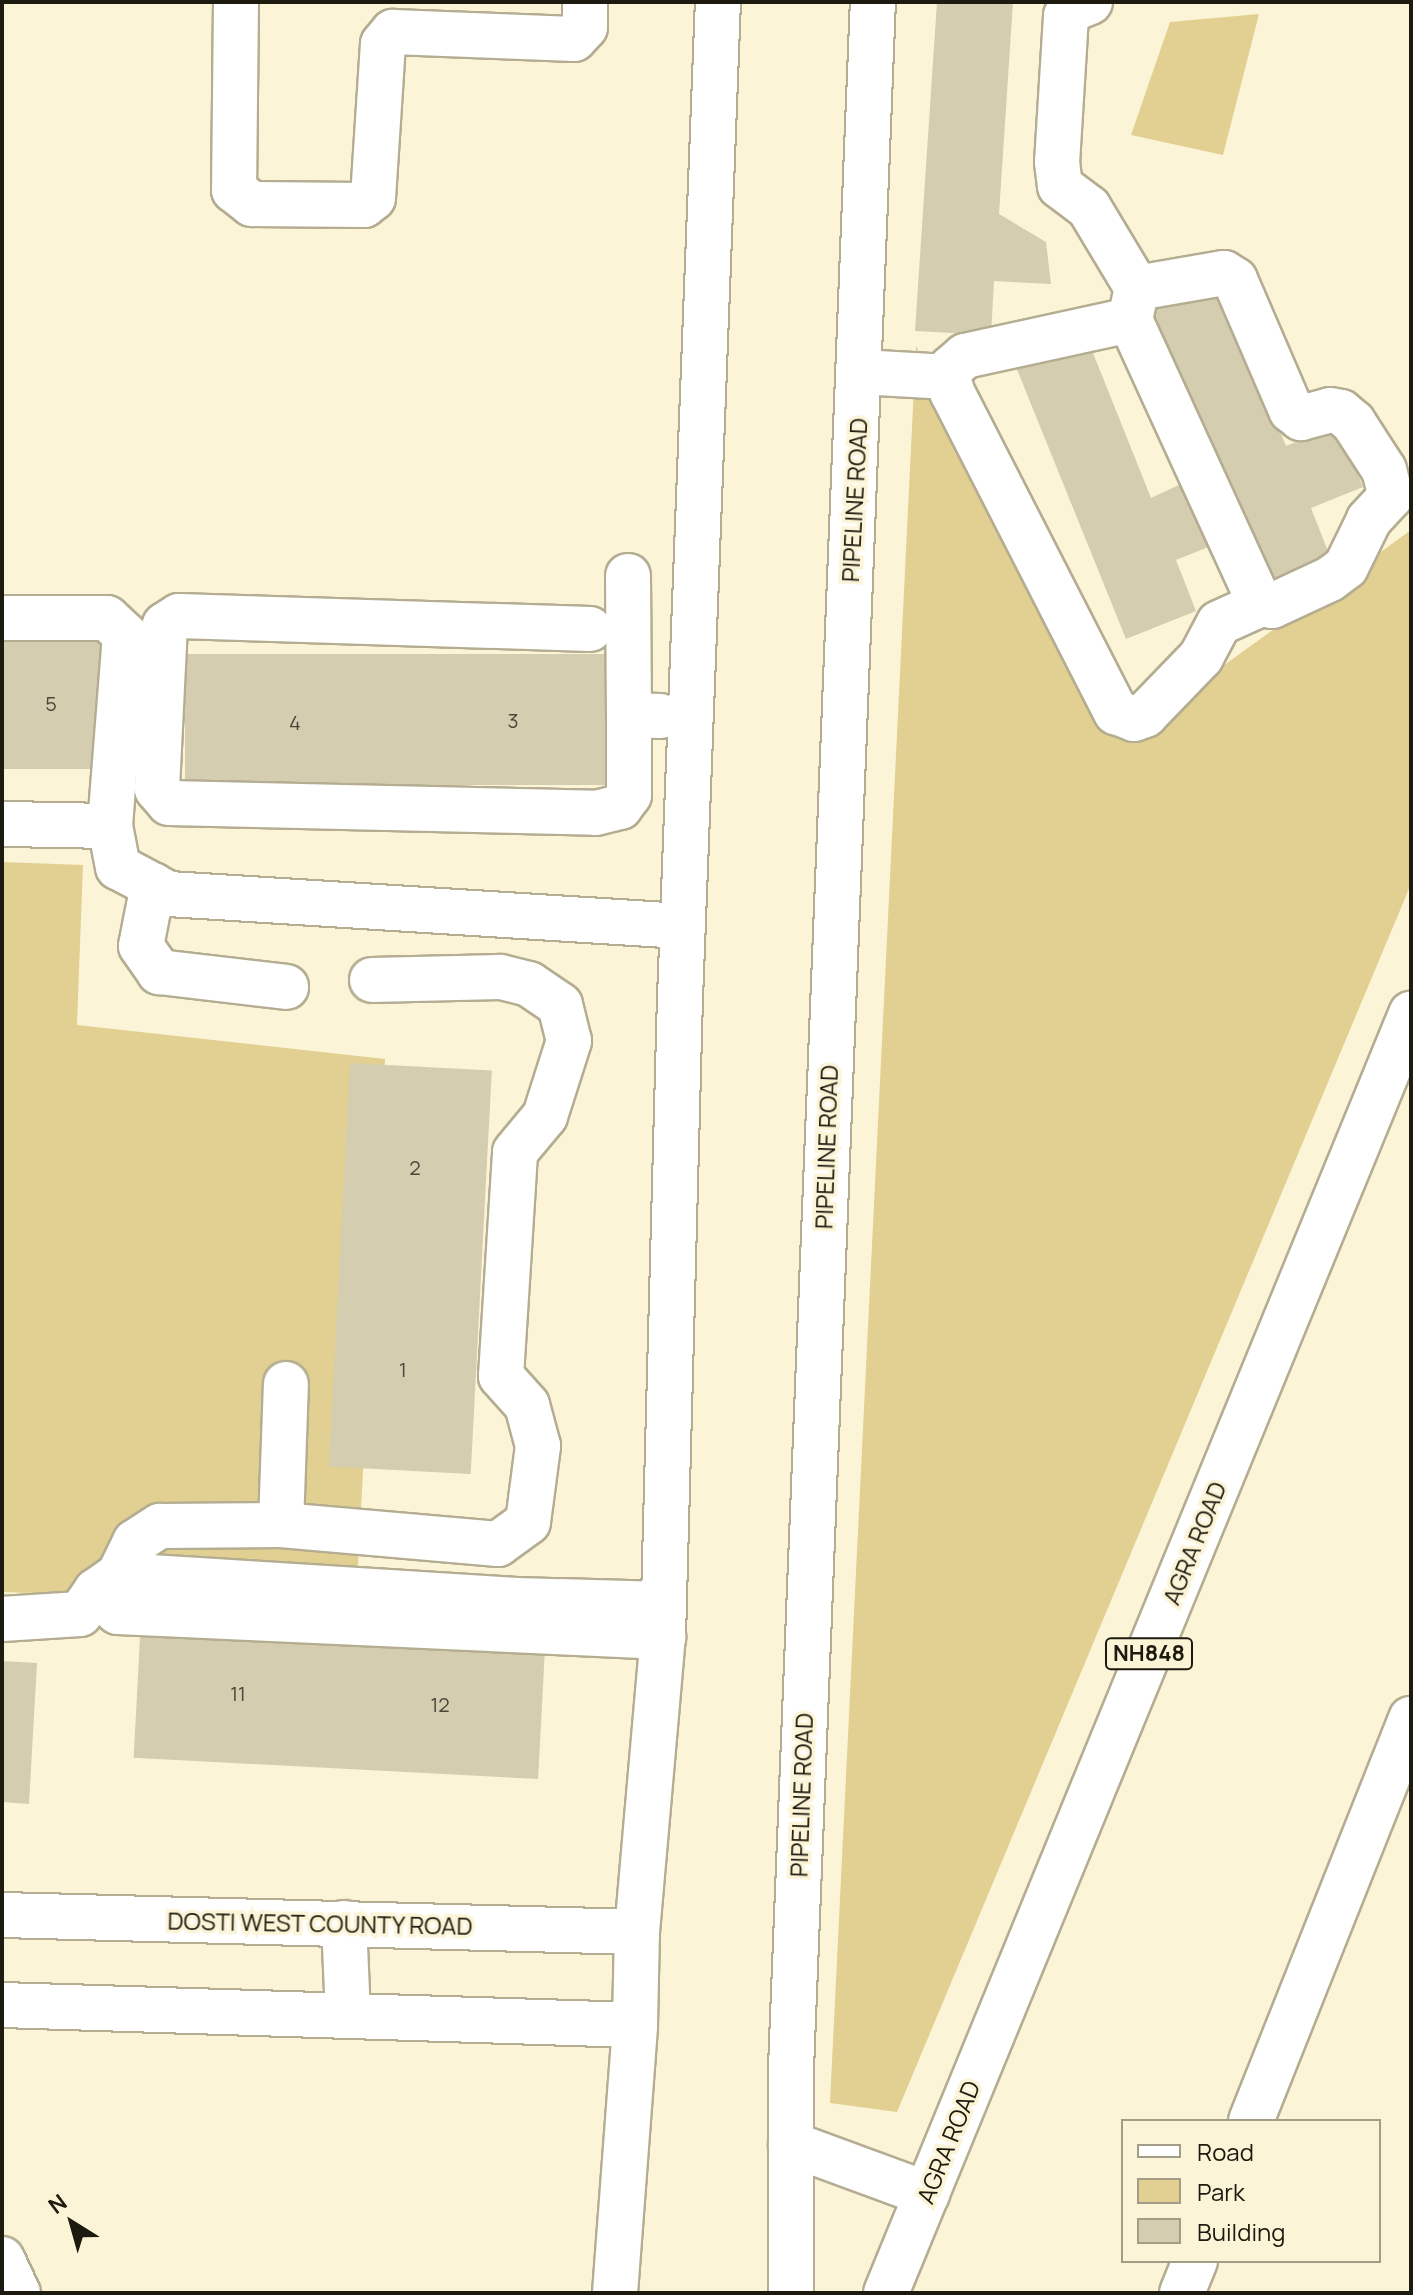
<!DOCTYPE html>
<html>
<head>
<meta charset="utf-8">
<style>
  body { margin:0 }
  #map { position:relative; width:1413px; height:2295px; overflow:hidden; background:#fcf4d7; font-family:Manrope,sans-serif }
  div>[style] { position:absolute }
  .green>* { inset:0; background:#e1d091 }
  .building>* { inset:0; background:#d4cdb0; transform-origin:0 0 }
  .roads { filter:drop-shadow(2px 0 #b4ad91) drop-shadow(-2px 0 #b4ad91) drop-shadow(0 2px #b4ad91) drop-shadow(0 -2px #b4ad91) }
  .minor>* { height:44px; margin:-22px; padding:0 22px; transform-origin:22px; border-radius:22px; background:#fff }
  .highway>* { height:44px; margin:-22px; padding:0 22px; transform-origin:22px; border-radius:22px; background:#fff }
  span { translate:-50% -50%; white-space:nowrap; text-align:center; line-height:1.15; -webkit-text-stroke:7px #fcf4d7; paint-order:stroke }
  .number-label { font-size:20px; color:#4b4738 }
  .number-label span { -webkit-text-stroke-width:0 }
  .shield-label span { padding:2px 6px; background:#fcf4d7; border:2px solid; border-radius:6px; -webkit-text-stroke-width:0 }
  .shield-label { font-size:22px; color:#1d1a10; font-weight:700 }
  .street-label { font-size:24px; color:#1d1a10 }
  .frame { position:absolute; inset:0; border:4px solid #1d1a10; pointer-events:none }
  .legend { position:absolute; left:1121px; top:2119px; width:260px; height:144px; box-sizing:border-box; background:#fcf4d7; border:2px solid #a39d87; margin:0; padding:10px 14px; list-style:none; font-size:24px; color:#1d1a10 }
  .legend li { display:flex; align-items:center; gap:16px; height:40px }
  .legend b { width:40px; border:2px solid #a39d87 }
  .north { position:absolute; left:32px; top:2183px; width:80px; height:80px; -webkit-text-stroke:6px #fcf4d7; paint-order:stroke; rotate:323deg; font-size:22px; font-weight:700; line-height:32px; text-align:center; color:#1d1a10 }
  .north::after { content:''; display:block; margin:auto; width:28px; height:36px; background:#1d1a10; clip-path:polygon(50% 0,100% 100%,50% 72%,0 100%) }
</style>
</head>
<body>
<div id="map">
  <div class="green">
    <i style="clip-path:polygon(1259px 14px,1223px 155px,1131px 135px,1170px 22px)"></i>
    <i style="clip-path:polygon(916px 346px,1122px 739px,1411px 530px,1411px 884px,897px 2112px,830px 2103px)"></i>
    <i style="clip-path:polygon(2px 862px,83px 865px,77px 1025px,385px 1059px,356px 1603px,2px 1592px)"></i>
  </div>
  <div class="building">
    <i style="clip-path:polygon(937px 2px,1013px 2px,999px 214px,1046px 242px,1051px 284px,994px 281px,991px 335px,915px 331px)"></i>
    <i style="clip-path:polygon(1220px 281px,1286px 446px,1338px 425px,1363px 487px,1311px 508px,1331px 559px,1260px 587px,1149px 310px)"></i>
    <i style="clip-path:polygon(1085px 333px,1151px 498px,1196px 477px,1226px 540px,1176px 560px,1196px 611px,1126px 639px,1014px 362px)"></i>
    <i style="left:2px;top:637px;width:99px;height:132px"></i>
    <i style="left:622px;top:654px;width:131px;height:437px;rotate:90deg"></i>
    <i style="left:350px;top:1063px;width:142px;height:404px;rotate:3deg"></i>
    <i style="left:141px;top:1618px;width:405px;height:140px;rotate:3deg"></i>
    <i style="clip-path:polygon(2px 1661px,37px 1663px,29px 1804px,2px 1802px)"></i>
  </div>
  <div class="roads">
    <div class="minor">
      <i style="left:236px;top:2px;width:188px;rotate:90.6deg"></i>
      <i style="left:234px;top:190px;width:23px;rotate:38deg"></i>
      <i style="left:252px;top:204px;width:112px;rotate:0.5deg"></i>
      <i style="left:364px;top:205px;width:11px;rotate:-38deg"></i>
      <i style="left:373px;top:198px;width:154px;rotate:-86.3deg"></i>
      <i style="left:383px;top:44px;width:16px;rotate:-50deg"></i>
      <i style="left:393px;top:32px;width:181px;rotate:2.2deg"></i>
      <i style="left:574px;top:39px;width:16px;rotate:-47deg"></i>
      <i style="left:585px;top:27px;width:25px;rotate:-90deg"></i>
      <i style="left:1090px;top:2px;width:18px;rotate:158deg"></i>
      <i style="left:1073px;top:9px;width:10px;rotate:135deg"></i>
      <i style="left:1066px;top:16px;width:146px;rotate:93.5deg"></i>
      <i style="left:1057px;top:162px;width:24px;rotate:83deg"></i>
      <i style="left:1060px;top:186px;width:36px;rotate:37deg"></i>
      <i style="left:1089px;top:208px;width:93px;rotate:59deg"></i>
      <i style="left:1224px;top:273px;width:13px;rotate:32deg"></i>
      <i style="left:1235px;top:280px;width:142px;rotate:66.7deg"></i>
      <i style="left:1291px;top:410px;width:13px;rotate:39deg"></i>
      <i style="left:1301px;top:418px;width:30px;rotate:-15deg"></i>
      <i style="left:1330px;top:410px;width:11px;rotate:10deg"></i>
      <i style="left:1341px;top:412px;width:16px;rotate:40deg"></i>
      <i style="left:1353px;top:422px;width:57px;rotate:57.1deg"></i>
      <i style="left:1384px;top:470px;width:27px;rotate:75deg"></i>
      <i style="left:1391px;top:496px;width:33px;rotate:133deg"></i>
      <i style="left:1369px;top:520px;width:52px;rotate:116.1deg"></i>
      <i style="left:1346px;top:567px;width:20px;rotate:143deg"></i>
      <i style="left:1330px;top:579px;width:64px;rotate:155deg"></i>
      <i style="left:1272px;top:606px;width:9px;rotate:-162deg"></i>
      <i style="left:1263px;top:603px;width:11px;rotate:-131deg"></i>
      <i style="left:1256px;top:595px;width:302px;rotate:-114.6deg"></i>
      <i style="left:1130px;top:320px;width:33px;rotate:-78deg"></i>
      <i style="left:1137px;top:288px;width:88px;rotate:-9.8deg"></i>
      <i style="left:1130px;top:320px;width:169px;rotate:167.7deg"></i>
      <i style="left:965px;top:356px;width:18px;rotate:139deg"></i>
      <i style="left:951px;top:368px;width:9px;rotate:108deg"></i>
      <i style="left:948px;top:377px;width:16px;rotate:75deg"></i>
      <i style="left:952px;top:392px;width:360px;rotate:62.9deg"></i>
      <i style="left:1116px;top:712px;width:19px;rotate:21deg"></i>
      <i style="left:1134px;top:719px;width:12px;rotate:-20deg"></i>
      <i style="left:1145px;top:715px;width:81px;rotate:-46deg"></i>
      <i style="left:1201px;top:657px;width:38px;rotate:-62deg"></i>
      <i style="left:1219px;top:623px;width:48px;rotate:-24.4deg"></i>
      <i style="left:860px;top:372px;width:88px;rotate:3.3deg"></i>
      <i style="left:628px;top:576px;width:139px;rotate:89.6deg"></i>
      <i style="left:629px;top:715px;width:31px;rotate:2deg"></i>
      <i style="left:2px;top:618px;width:105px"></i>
      <i style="left:107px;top:618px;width:25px;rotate:43deg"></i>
      <i style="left:125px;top:635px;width:192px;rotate:94.5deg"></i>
      <i style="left:110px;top:826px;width:108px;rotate:-178.9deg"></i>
      <i style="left:590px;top:629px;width:411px;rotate:-178.2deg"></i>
      <i style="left:179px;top:616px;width:17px;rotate:147deg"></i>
      <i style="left:165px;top:625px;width:164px;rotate:92.8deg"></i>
      <i style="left:157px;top:789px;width:18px;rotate:49deg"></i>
      <i style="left:169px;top:803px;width:427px;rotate:1.3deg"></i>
      <i style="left:596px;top:813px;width:25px;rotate:-14deg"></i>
      <i style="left:620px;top:807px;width:15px;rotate:-53deg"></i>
      <i style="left:629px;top:795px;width:80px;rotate:-90deg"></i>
      <i style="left:110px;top:826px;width:42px;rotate:79deg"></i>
      <i style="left:118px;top:867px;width:58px;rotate:27.9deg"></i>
      <i style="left:169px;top:894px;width:514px;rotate:3.57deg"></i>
      <i style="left:153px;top:885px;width:62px;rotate:101.1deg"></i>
      <i style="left:141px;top:946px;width:32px;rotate:55deg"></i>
      <i style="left:159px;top:972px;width:128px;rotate:6.7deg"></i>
      <i style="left:281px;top:1525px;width:218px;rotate:5deg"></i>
      <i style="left:498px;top:1544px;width:37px;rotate:-36deg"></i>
      <i style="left:528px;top:1522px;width:77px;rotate:-82.5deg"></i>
      <i style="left:538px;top:1446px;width:42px;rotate:-105deg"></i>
      <i style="left:527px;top:1405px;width:39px;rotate:-132deg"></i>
      <i style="left:501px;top:1376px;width:224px;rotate:-86.4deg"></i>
      <i style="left:515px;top:1152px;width:47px;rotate:-50.2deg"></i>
      <i style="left:545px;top:1116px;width:79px;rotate:-72.3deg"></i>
      <i style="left:569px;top:1041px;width:37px;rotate:-104deg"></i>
      <i style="left:560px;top:1005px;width:37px;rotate:-146deg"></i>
      <i style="left:529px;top:984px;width:30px;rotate:-166deg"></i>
      <i style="left:500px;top:977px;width:128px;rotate:178.7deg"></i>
      <i style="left:119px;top:1575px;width:37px;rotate:-64deg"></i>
      <i style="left:135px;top:1542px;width:30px;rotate:-33deg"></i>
      <i style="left:160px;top:1526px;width:121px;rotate:-0.5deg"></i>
      <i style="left:281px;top:1525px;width:141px;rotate:-88deg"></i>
      <i style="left:96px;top:1591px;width:30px;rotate:44deg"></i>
      <i style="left:118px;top:1612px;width:546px;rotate:2.63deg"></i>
      <i style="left:2px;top:1619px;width:78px;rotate:-3.7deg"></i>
      <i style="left:80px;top:1614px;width:28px;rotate:-55deg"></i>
      <i style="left:96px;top:1591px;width:28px;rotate:-35deg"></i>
      <i style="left:119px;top:1575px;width:398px;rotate:3.6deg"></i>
      <i style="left:516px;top:1600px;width:148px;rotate:1.5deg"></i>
      <i style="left:2px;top:1915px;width:635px;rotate:1.53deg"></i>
      <i style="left:344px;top:1923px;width:92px;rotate:87.5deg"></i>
      <i style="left:2px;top:2005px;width:633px;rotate:1.81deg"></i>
      <i style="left:791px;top:2144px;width:145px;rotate:20.2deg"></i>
      <i style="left:2px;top:2259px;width:38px;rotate:65deg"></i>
      <i style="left:615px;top:2293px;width:269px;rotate:-85.7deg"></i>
      <i style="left:635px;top:2025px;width:93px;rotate:-88.8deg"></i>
      <i style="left:637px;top:1932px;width:296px;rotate:-85deg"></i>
      <i style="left:663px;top:1637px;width:639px;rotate:-88.48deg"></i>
      <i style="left:680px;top:998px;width:997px;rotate:-87.82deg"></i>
      <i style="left:791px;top:2293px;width:225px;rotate:-90deg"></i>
      <i style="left:791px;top:2068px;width:2068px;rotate:-87.73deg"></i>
    </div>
    <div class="highway">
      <i style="left:1251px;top:2121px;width:433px;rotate:-68.3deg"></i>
      <i style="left:886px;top:2293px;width:1383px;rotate:-67.68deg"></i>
      <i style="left:1182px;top:2293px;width:35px;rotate:-68deg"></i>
    </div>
  </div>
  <div class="number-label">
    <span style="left:51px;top:703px">5</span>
    <span style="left:513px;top:720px">3</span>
    <span style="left:295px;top:722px">4</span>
    <span style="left:415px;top:1167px">2</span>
    <span style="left:403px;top:1369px">1</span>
    <span style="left:238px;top:1693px">11</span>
    <span style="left:440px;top:1704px">12</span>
  </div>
  <div class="shield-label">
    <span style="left:1149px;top:1654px">NH848</span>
  </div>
  <div class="street-label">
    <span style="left:854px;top:500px;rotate:-87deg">PIPELINE ROAD</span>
    <span style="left:826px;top:1147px;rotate:-88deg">PIPELINE ROAD</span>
    <span style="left:1194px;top:1543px;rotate:-68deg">AGRA ROAD</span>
    <span style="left:801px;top:1795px;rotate:-88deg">PIPELINE ROAD</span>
    <span style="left:320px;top:1923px;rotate:1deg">DOSTI WEST COUNTY ROAD</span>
    <span style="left:948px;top:2142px;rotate:-68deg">AGRA ROAD</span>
  </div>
  <div class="frame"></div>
  <ul class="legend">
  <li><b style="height:10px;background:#fff"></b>Road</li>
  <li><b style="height:22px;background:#e1d091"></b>Park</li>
  <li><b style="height:22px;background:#d4cdb0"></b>Building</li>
  </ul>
  <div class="north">N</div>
</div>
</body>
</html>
